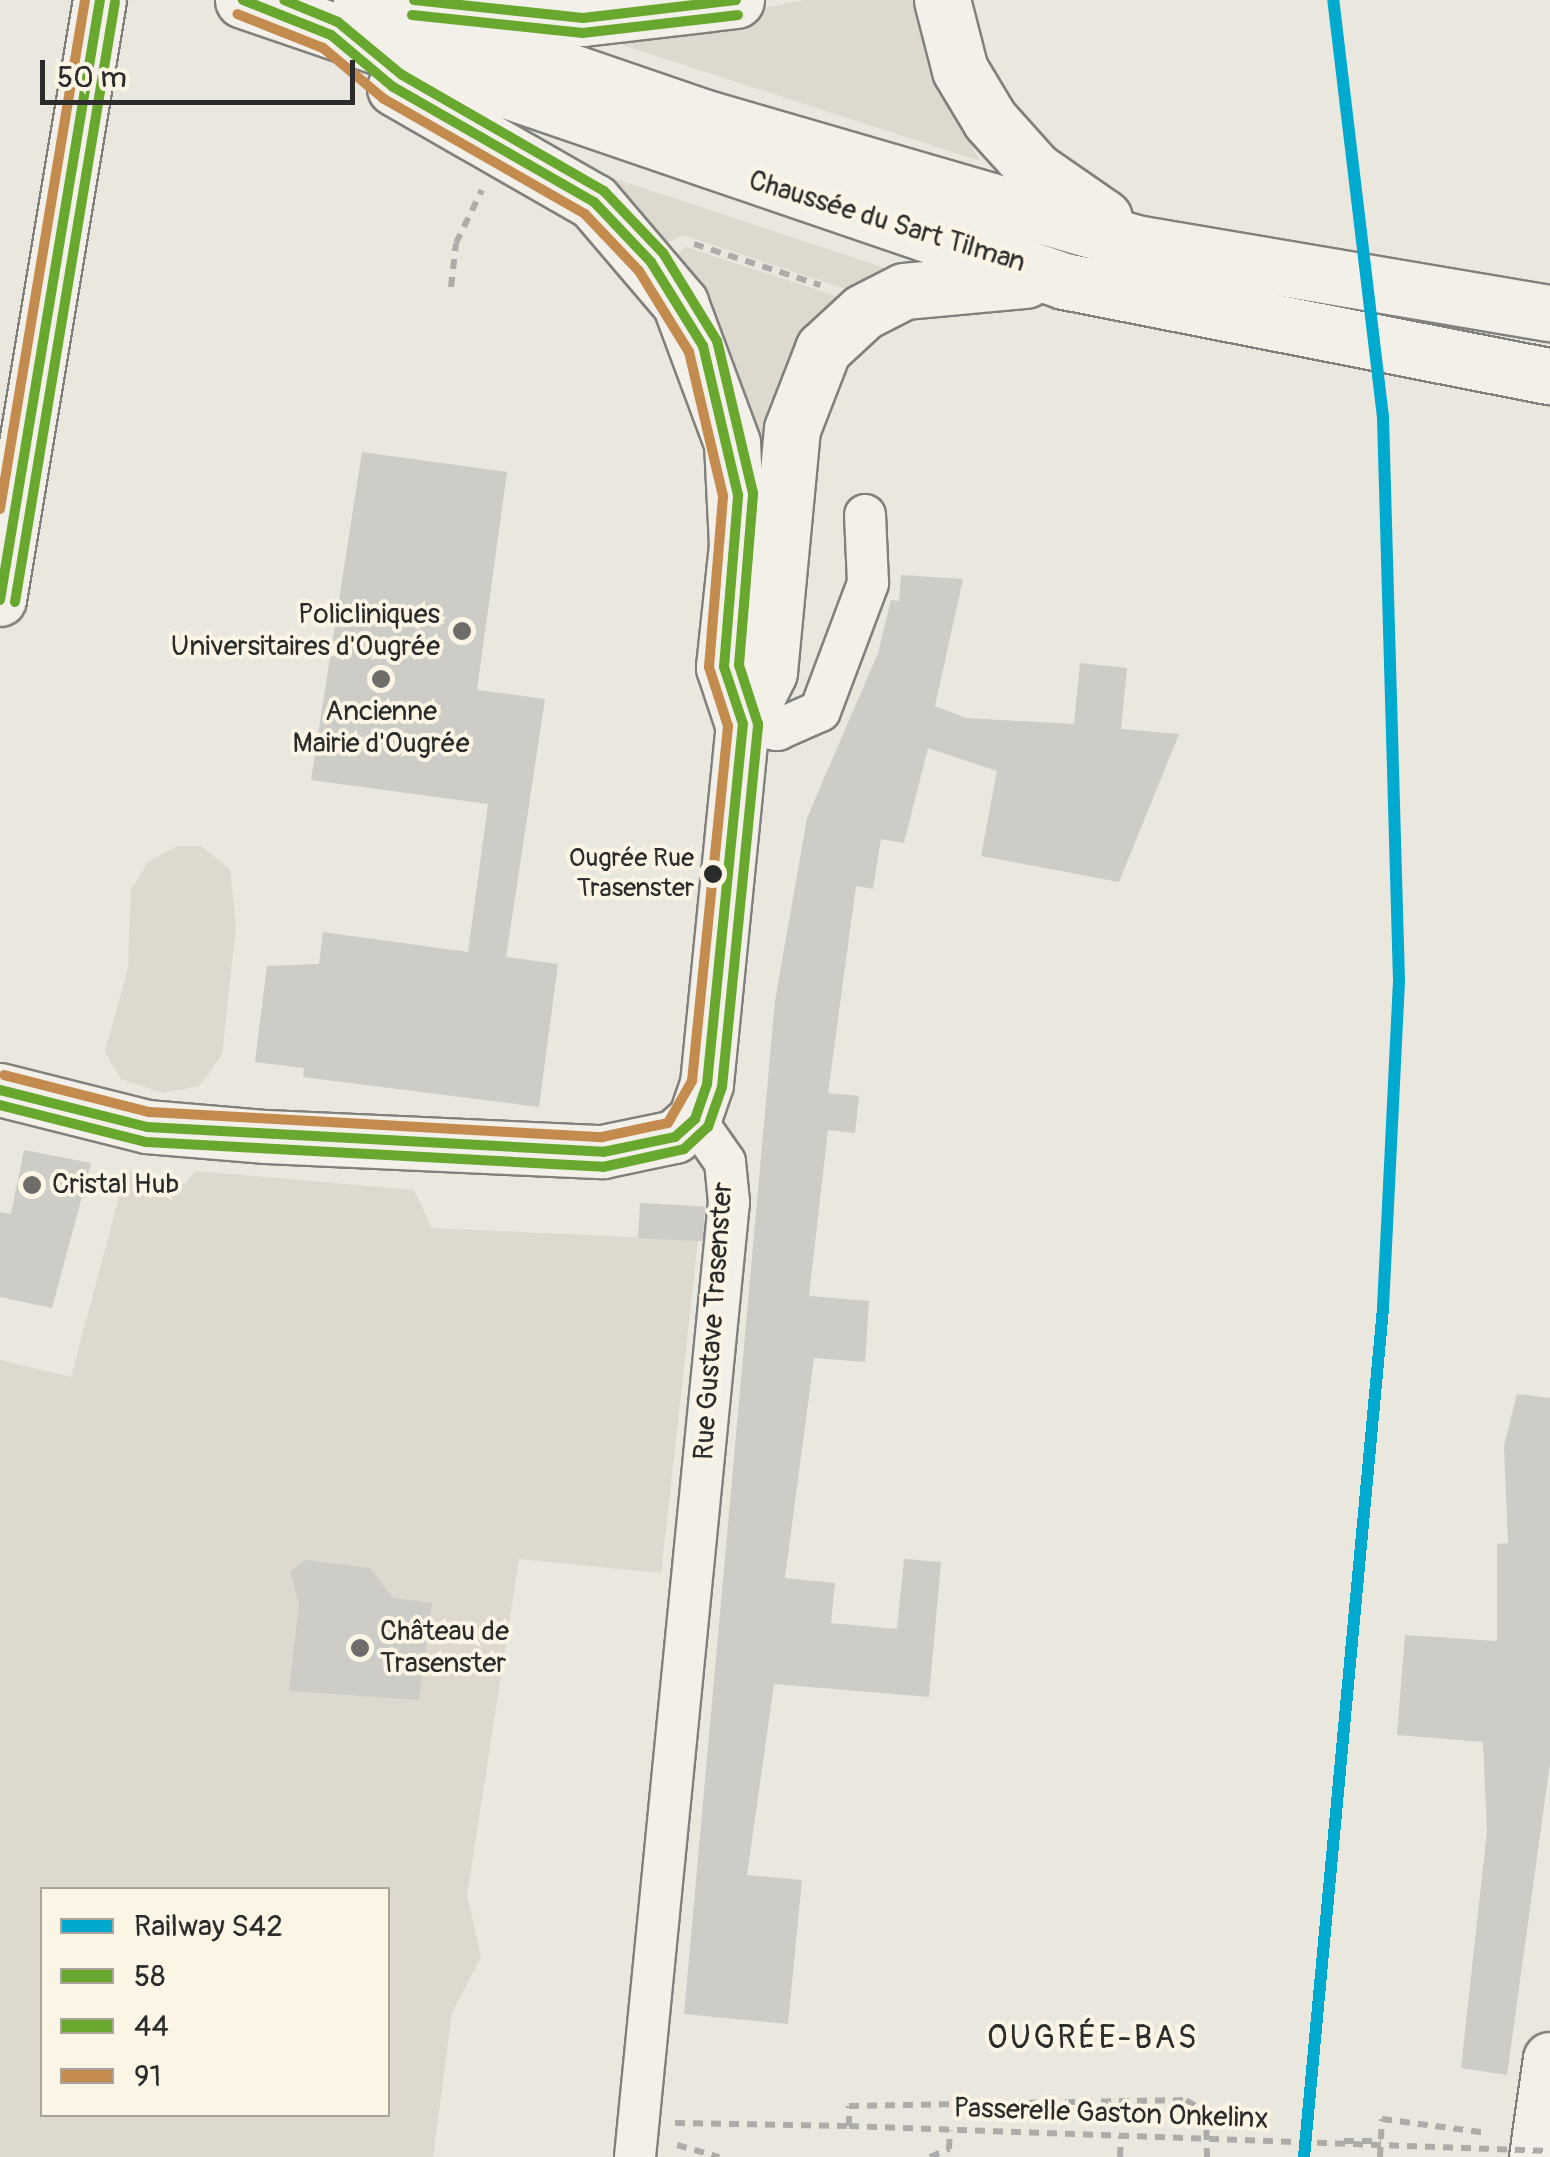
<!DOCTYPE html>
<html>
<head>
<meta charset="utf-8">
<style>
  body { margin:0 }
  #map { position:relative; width:1550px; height:2157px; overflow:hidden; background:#eae7df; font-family:Pangolin,sans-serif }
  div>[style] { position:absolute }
  .green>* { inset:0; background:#ddd9ce }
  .building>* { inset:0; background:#ceccc6; transform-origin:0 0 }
  .path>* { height:6px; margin-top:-3px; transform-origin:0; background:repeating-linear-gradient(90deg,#aeaca9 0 10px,transparent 0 18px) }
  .roads { filter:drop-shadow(2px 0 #81807c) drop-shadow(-2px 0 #81807c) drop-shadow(0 2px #81807c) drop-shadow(0 -2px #81807c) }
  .minor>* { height:40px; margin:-20px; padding:0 20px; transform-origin:20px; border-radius:20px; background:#f3f0ea }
  .major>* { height:52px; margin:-26px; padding:0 26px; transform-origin:26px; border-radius:26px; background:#f3f0ea }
  .highway>* { height:55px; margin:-27.5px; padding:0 27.5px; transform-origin:27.5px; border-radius:27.5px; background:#f3f0ea }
  .path-bridge>* { height:6px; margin-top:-3px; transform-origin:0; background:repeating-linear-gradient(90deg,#aeaca9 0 10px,transparent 0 18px) }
  .bus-1>* { height:10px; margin:-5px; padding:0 5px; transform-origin:5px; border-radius:5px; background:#69a82f }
  .bus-2>* { height:10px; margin:-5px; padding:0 5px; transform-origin:5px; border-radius:5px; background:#69a82f }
  .bus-3>* { height:10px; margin:-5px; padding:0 5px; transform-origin:5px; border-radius:5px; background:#c48b4e }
  .rail-1>* { height:12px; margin:-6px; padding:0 6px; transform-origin:6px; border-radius:6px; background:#00a9ce }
  .dots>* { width:28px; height:28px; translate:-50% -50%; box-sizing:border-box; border:5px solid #fcf5e5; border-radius:50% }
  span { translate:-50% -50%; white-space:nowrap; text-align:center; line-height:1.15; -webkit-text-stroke:8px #fcf5e5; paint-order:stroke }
  .bus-label { font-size:26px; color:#2b2b2b }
  .right { translate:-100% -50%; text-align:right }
  .street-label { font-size:28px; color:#2b2b2b }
  .poi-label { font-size:28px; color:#2b2b2b }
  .left { translate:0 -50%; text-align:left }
  .quarter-label { font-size:32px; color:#2b2b2b; letter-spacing:2.5px }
  .legend { position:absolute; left:40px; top:1887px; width:350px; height:230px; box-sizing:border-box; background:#fcf5e5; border:2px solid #a8a49b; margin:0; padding:12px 18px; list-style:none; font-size:30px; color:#2b2b2b }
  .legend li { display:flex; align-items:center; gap:20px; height:50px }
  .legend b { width:50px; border:2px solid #a8a49b }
  .scale { position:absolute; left:40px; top:60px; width:315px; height:45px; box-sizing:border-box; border:5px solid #2b2b2b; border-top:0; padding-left:12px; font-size:30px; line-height:35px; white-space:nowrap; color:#2b2b2b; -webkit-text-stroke:8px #fcf5e5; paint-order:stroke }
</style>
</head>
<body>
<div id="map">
  <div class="green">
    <i style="clip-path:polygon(804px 0,914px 0,936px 81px,980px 161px,607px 40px)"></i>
    <i style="clip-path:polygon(612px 179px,619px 180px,888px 269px,861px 294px,683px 235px,658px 247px,607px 187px)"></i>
    <i style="clip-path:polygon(686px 247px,842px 298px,753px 536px,669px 260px)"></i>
    <i style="clip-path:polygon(177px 846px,201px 846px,230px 869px,236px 926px,222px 1055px,199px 1086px,163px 1093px,121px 1079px,105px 1052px,128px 968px,131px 890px,148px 862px)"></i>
    <i style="clip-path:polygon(evenodd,126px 1171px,185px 1184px,195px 1171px,414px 1190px,432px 1228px,698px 1240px,661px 1573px,519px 1559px,467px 1895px,481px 1957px,452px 2013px,433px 2157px,0 2157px,0 1360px,71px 1377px,126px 1171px,42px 1890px,388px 1890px,388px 2114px,42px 2114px,42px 1890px)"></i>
  </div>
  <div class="building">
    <i style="clip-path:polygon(362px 452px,507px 472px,477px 690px,545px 699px,506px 957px,558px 964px,539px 1107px,303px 1077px,304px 1068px,255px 1062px,267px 966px,319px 964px,323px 932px,468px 952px,488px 804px,311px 780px)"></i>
    <i style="clip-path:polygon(901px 575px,963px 579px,935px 706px,966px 718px,1074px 724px,1080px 663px,1127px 668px,1121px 729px,1179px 734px,1119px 882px,981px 856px,997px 771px,928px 748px,904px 843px,881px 839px,873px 889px,856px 886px,828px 1093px,859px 1096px,855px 1133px,828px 1130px,809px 1296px,869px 1301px,865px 1362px,814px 1358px,785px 1578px,835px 1583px,831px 1623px,897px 1629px,904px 1559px,941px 1562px,929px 1697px,774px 1684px,747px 1875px,802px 1880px,788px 2024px,684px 2014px,775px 1001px,807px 818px,878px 653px,891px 600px,899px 601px)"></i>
    <i style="clip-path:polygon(24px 1150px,91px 1163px,52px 1308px,0 1297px,0 1212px,11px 1214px)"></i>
    <i style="left:640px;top:1203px;width:65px;height:35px;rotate:3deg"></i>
    <i style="clip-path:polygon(1517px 1394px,1550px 1398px,1550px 1763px,1507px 2075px,1461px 2068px,1487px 1831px,1483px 1742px,1397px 1735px,1405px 1635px,1497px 1641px,1497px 1544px,1508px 1543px,1504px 1446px)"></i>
    <i style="clip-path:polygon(305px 1560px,370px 1568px,393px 1598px,432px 1603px,419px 1700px,289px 1691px,299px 1604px,290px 1572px)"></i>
  </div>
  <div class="path">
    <i style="left:694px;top:244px;width:133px;rotate:18deg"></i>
    <i style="left:451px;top:287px;width:44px;rotate:-83.5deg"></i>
    <i style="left:456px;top:243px;width:59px;rotate:-63.9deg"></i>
    <i style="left:675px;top:2123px;width:174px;rotate:1deg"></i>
    <i style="left:849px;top:2126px;width:20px;rotate:-90deg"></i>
    <i style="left:849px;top:2106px;width:337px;rotate:-1deg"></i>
    <i style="left:1186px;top:2100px;width:23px;rotate:31deg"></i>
    <i style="left:1206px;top:2112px;width:45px;rotate:88.7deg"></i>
    <i style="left:1344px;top:2141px;width:37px"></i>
    <i style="left:677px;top:2145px;width:44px;rotate:15.9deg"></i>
    <i style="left:930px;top:2157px;width:21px;rotate:-23deg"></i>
    <i style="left:949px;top:2149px;width:19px;rotate:-87deg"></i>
    <i style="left:1120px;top:2157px;width:21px;rotate:-87deg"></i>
    <i style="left:1380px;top:2157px;width:38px;rotate:-87deg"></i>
    <i style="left:1382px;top:2119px;width:107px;rotate:7.5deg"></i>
  </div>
  <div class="roads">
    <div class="minor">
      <i style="left:743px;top:724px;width:35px;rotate:10deg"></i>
      <i style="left:777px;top:730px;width:47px;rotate:-23.8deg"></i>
      <i style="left:820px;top:711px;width:137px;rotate:-69.4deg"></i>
      <i style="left:868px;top:583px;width:68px;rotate:-92.5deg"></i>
      <i style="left:635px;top:2157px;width:960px;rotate:-84.38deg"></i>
      <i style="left:729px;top:1202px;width:40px;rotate:-95.7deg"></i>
      <i style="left:725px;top:1162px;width:52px;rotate:-124.9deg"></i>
    </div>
    <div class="major">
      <i style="left:0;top:600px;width:608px;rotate:-80.54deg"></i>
      <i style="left:0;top:1090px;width:152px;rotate:14.1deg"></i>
      <i style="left:147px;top:1127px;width:120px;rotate:4.8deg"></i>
      <i style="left:267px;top:1137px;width:336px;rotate:2.6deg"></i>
      <i style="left:603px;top:1152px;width:74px;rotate:-11.8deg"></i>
      <i style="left:675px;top:1137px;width:27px;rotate:-42deg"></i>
      <i style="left:695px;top:1119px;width:37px;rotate:-71deg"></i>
      <i style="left:707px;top:1084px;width:362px;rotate:-84.3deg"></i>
      <i style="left:1536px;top:2157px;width:99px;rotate:-81.9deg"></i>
    </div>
    <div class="highway">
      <i style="left:243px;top:0;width:868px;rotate:18.89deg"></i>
      <i style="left:1064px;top:281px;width:495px;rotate:11.1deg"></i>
      <i style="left:361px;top:0;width:365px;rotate:18.9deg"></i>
      <i style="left:706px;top:118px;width:453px;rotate:16.2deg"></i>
      <i style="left:1141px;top:244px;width:415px;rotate:9.6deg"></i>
      <i style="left:942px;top:0;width:72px;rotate:75.6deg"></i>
      <i style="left:960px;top:70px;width:58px;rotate:59deg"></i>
      <i style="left:990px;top:120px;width:67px;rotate:48deg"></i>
      <i style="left:1035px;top:170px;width:84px;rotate:34.8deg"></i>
      <i style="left:441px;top:3px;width:143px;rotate:6deg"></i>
      <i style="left:583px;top:18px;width:154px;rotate:-6.7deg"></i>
      <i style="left:395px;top:88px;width:229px;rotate:29.8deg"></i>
      <i style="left:594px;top:202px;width:133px;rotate:49.6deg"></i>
      <i style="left:680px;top:303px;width:149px;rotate:69.6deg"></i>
      <i style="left:732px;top:443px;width:102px;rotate:87.2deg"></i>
      <i style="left:737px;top:545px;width:123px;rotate:96.1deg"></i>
      <i style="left:724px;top:667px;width:60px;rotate:71.6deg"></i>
      <i style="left:743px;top:724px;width:58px;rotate:-63.4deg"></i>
      <i style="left:769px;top:672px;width:244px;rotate:-84.6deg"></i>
      <i style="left:792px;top:429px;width:86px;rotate:-68.8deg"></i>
      <i style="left:823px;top:349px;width:54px;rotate:-42.8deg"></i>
      <i style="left:863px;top:312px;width:46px;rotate:-27.1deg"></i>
      <i style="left:904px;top:291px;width:122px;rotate:-5.2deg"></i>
    </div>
  </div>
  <div class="path-bridge">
    <i style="left:849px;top:2126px;width:701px;rotate:2.04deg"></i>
  </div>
  <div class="bus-1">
    <i style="left:414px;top:0;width:170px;rotate:6.1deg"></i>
    <i style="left:583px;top:18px;width:154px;rotate:-6.7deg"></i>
    <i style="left:0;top:600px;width:608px;rotate:-80.54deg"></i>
    <i style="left:0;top:1090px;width:152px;rotate:14.1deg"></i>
    <i style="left:147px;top:1127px;width:457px;rotate:3.1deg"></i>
    <i style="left:603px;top:1152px;width:74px;rotate:-11.8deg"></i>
    <i style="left:675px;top:1137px;width:27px;rotate:-42deg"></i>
    <i style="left:695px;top:1119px;width:37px;rotate:-71deg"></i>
    <i style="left:707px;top:1084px;width:362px;rotate:-84.3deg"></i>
    <i style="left:743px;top:724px;width:60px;rotate:-108.4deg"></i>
    <i style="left:724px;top:667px;width:173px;rotate:-85.3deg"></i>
    <i style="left:738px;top:495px;width:153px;rotate:-103.2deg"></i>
    <i style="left:703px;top:346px;width:99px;rotate:-121.8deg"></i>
    <i style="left:651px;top:262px;width:83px;rotate:-133.5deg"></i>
    <i style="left:594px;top:202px;width:232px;rotate:-150.2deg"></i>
    <i style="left:393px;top:87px;width:81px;rotate:-140deg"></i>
    <i style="left:331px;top:35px;width:95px;rotate:-158.3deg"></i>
  </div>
  <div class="bus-2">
    <i style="left:412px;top:15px;width:172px;rotate:6deg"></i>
    <i style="left:583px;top:33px;width:156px;rotate:-6.6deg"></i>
    <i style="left:15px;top:602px;width:608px;rotate:-80.54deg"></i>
    <i style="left:0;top:1105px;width:151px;rotate:14.2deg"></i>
    <i style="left:146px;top:1142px;width:458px;rotate:3.1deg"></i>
    <i style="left:603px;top:1167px;width:83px;rotate:-12.5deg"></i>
    <i style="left:684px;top:1149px;width:33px;rotate:-43deg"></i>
    <i style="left:708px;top:1127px;width:42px;rotate:-70.7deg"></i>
    <i style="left:722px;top:1087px;width:365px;rotate:-84.3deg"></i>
    <i style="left:758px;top:724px;width:62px;rotate:-107.9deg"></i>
    <i style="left:739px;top:665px;width:173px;rotate:-85.3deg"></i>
    <i style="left:753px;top:493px;width:156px;rotate:-103.3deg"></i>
    <i style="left:717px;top:341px;width:103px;rotate:-121.5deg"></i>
    <i style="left:663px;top:253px;width:86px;rotate:-133.6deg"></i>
    <i style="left:604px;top:191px;width:233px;rotate:-150.1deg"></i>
    <i style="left:402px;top:75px;width:83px;rotate:-140.4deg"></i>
    <i style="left:338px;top:22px;width:58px;rotate:-157.8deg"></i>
  </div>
  <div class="bus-3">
    <i style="left:0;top:509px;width:516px;rotate:-80.52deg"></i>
    <i style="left:4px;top:1075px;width:150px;rotate:14.3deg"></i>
    <i style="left:149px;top:1112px;width:454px;rotate:3.2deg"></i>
    <i style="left:602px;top:1137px;width:67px;rotate:-12deg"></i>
    <i style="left:668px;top:1123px;width:48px;rotate:-60.3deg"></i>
    <i style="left:692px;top:1081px;width:357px;rotate:-84.2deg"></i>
    <i style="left:728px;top:726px;width:62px;rotate:-107.9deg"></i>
    <i style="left:709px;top:667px;width:172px;rotate:-85.3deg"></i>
    <i style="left:723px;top:496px;width:148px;rotate:-103.3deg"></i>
    <i style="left:689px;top:352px;width:95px;rotate:-121.7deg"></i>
    <i style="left:639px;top:271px;width:79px;rotate:-133.5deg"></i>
    <i style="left:585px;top:214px;width:232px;rotate:-150.2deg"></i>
    <i style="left:384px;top:99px;width:80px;rotate:-140.1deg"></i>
    <i style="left:323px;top:48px;width:92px;rotate:-158.4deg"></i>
  </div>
  <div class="rail-1">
    <i style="left:1304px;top:2157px;width:853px;rotate:-84.68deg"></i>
    <i style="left:1383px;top:1308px;width:328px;rotate:-87.2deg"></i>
    <i style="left:1399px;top:980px;width:563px;rotate:-91.63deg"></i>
    <i style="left:1383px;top:417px;width:420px;rotate:-96.8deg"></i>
  </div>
  <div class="dots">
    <i style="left:462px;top:631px;background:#6e6d6a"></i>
    <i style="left:381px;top:679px;background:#6e6d6a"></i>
    <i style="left:713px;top:874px;background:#2b2b2b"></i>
    <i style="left:32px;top:1185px;background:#6e6d6a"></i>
    <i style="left:360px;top:1648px;background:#6e6d6a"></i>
  </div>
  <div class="bus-label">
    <span class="right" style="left:694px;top:874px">Ougrée Rue<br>Trasenster</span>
  </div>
  <div class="street-label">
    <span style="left:887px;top:222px;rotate:17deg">Chaussée du Sart Tilman</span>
    <span style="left:714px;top:1321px;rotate:-86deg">Rue Gustave Trasenster</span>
    <span style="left:1111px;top:2114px;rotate:2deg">Passerelle Gaston Onkelinx</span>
  </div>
  <div class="poi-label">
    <span class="right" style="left:440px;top:631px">Policliniques<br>Universitaires d'Ougrée</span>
    <span style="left:381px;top:728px">Ancienne<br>Mairie d'Ougrée</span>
    <span class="left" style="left:52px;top:1185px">Cristal Hub</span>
    <span class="left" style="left:380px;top:1648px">Château de<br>Trasenster</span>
  </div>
  <div class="quarter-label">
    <span style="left:1093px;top:2038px">OUGRÉE-BAS</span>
  </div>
  <ul class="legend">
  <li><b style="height:12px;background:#00a9ce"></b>Railway S42</li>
  <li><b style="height:12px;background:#69a82f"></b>58</li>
  <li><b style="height:12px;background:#69a82f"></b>44</li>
  <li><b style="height:12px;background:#c48b4e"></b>91</li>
  </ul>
  <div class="scale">50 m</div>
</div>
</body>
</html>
